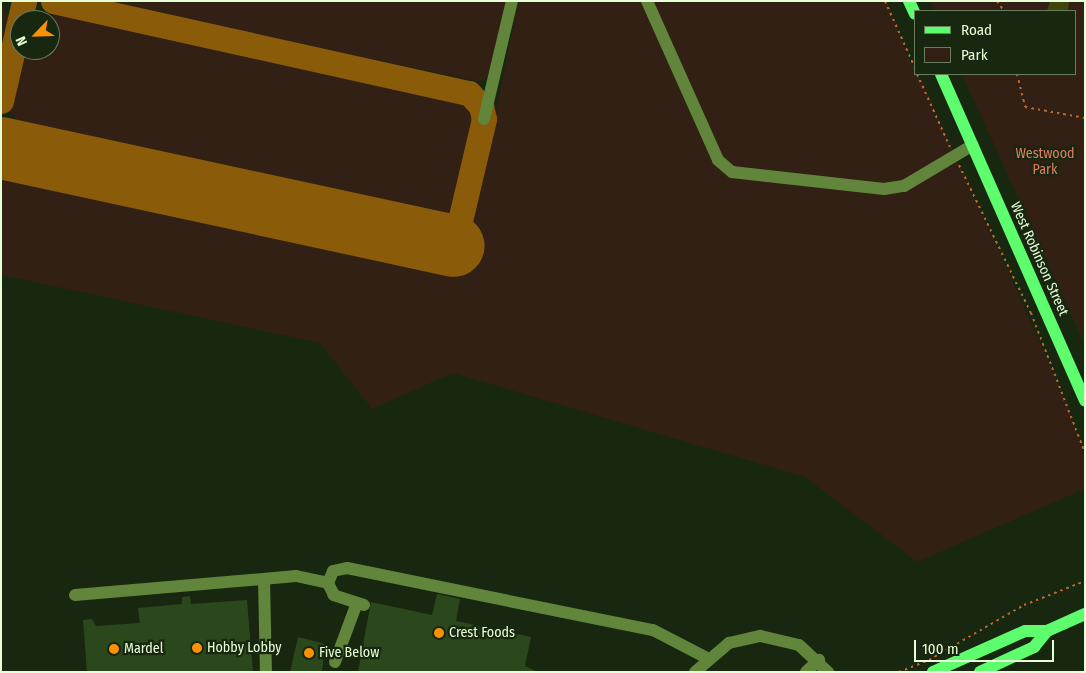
<!DOCTYPE html>
<html>
<head>
<meta charset="utf-8">
<style>
  body { margin:0 }
  #map { position:relative; width:1086px; height:673px; overflow:hidden; background:#182710; font-family:"Fira Sans Condensed",sans-serif }
  div>[style] { position:absolute }
  .green>* { inset:0; background:#312013 }
  .water>* { inset:0; background:#3f450b }
  .taxiway>* { height:25px; margin:-12.5px; padding:0 12.5px; transform-origin:12.5px; border-radius:12.5px; background:#8a5c0a }
  .runway>* { height:62px; margin:-31px; padding:0 31px; transform-origin:31px; border-radius:31px; background:#8a5c0a }
  .building>* { inset:0; background:#2a481c }
  .path>* { height:2px; margin-top:-1px; transform-origin:0; background:repeating-linear-gradient(90deg,#b86831 0 2.5px,transparent 0 6.5px) }
  .minor>* { height:12px; margin:-6px; padding:0 6px; transform-origin:6px; border-radius:6px; background:#60853b }
  .major>* { height:12px; margin:-6px; padding:0 6px; transform-origin:6px; border-radius:6px; background:#5efd6d }
  .dots>* { width:14px; height:14px; translate:-50% -50%; box-sizing:border-box; border:2px solid #182710; border-radius:50% }
  span { translate:-50% -50%; white-space:nowrap; text-align:center; line-height:1.15; -webkit-text-stroke:4.5px #182710; paint-order:stroke }
  .park-label { font-size:14px; color:#df7d62 }
  .street-label { font-size:14px; color:#e7ffd6 }
  .poi-label { font-size:14px; color:#e7ffd6 }
  .left { translate:0 -50%; text-align:left }
  .frame { position:absolute; inset:0; border:2px solid #e7ffd6; pointer-events:none }
  .legend { position:absolute; left:914px; top:10px; width:162px; height:65px; box-sizing:border-box; background:#182710; border:1px solid #6b7d5f; margin:0; padding:6px 9px; list-style:none; font-size:15px; color:#e7ffd6 }
  .legend li { display:flex; align-items:center; gap:10px; height:25px }
  .legend b { width:25px; border:1px solid #6b7d5f }
  .north { position:absolute; left:10px; top:10px; width:50px; height:50px; box-sizing:border-box; background:#182710; border:1px solid #6b7d5f; border-radius:50%; rotate:246deg; font-size:14px; font-weight:700; line-height:20px; text-align:center; color:#e7ffd6 }
  .north::after { content:''; display:block; margin:auto; width:18px; height:22px; background:#fc9104; clip-path:polygon(50% 0,100% 100%,50% 72%,0 100%) }
  .scale { position:absolute; left:914px; top:640px; width:140px; height:22px; box-sizing:border-box; border:2px solid #e7ffd6; border-top:0; padding-left:6px; font-size:15px; line-height:18px; white-space:nowrap; color:#e7ffd6; -webkit-text-stroke:4px #182710; paint-order:stroke }
</style>
</head>
<body>
<div id="map">
  <div class="green">
    <i style="clip-path:polygon(97px 1px,506px 1px,490px 74px,481px 82px)"></i>
    <i style="clip-path:polygon(519px 1px,887px 1px,915px 74px,919px 74px,1068px 405px,1085px 458px,1085px 489px,917px 562px,805px 477px,453px 373px,372px 409px,320px 343px,1px 275px,1px 169px,469px 270px,477px 229px,471px 228px)"></i>
    <i style="clip-path:polygon(930px 1px,1085px 1px,1085px 346px,962px 74px,1075px 74px,1075px 11px,934px 11px)"></i>
    <i style="clip-path:polygon(1px 3px,11px 22px,1px 69px)"></i>
    <i style="clip-path:polygon(55px 10px,465px 100px,476px 117px,457px 204px,449px 214px,434px 220px,25px 130px,9px 110px,21px 50px,50px 50px,50px 20px,29px 20px,40px 12px)"></i>
  </div>
  <div class="water">
    <i style="clip-path:polygon(1050px 1px,1069px 1px,1068px 11px,1047px 11px)"></i>
  </div>
  <div class="taxiway">
    <i style="left:53px;top:1px;width:426px;rotate:12.5deg"></i>
    <i style="left:469px;top:93px;width:18px;rotate:47deg"></i>
    <i style="left:481px;top:106px;width:13px;rotate:77deg"></i>
    <i style="left:484px;top:119px;width:130px;rotate:103.3deg"></i>
    <i style="left:1px;top:101px;width:103px;rotate:-77deg"></i>
  </div>
  <div class="runway">
    <i style="left:1px;top:148px;width:463px;rotate:12.2deg"></i>
  </div>
  <div class="building">
    <i style="clip-path:polygon(437px 594px,460px 599px,456px 621px,531px 637px,525px 666px,538px 672px,358px 672px,371px 602px,432px 615px)"></i>
    <i style="clip-path:polygon(190px 596px,191px 604px,247px 600px,253px 672px,87px 672px,83px 620px,92px 619px,96px 626px,140px 623px,138px 608px,182px 604px,182px 597px)"></i>
    <i style="clip-path:polygon(298px 637px,325px 644px,322px 672px,290px 672px)"></i>
  </div>
  <div class="path">
    <i style="left:885px;top:1px;width:73px;rotate:65.9deg"></i>
    <i style="left:997px;top:1px;width:12px;rotate:55deg"></i>
    <i style="left:917px;top:74px;width:80px;rotate:65.7deg"></i>
    <i style="left:1017px;top:74px;width:34px;rotate:76deg"></i>
    <i style="left:1025px;top:107px;width:61px;rotate:10.4deg"></i>
    <i style="left:959px;top:165px;width:165px;rotate:64.1deg"></i>
    <i style="left:1031px;top:313px;width:150px;rotate:68.9deg"></i>
    <i style="left:899px;top:672px;width:32px;rotate:-22deg"></i>
    <i style="left:929px;top:660px;width:110px;rotate:-30.1deg"></i>
    <i style="left:1024px;top:605px;width:66px;rotate:-21.5deg"></i>
  </div>
  <div class="minor">
    <i style="left:647px;top:1px;width:174px;rotate:65.9deg"></i>
    <i style="left:718px;top:160px;width:18px;rotate:41deg"></i>
    <i style="left:732px;top:172px;width:153px;rotate:6.4deg"></i>
    <i style="left:884px;top:189px;width:20px;rotate:-9deg"></i>
    <i style="left:904px;top:186px;width:80px;rotate:-30.7deg"></i>
    <i style="left:484px;top:119px;width:121px;rotate:-76.7deg"></i>
    <i style="left:264px;top:579px;width:93px;rotate:88.8deg"></i>
    <i style="left:75px;top:595px;width:222px;rotate:-4.9deg"></i>
    <i style="left:296px;top:576px;width:33px;rotate:12deg"></i>
    <i style="left:364px;top:605px;width:32px;rotate:-162deg"></i>
    <i style="left:334px;top:595px;width:13px;rotate:-117deg"></i>
    <i style="left:328px;top:583px;width:13px;rotate:-67deg"></i>
    <i style="left:333px;top:571px;width:14px;rotate:-12deg"></i>
    <i style="left:347px;top:568px;width:312px;rotate:11.5deg"></i>
    <i style="left:653px;top:630px;width:61px;rotate:27.4deg"></i>
    <i style="left:335px;top:662px;width:63px;rotate:-69.6deg"></i>
    <i style="left:695px;top:672px;width:45px;rotate:-40.5deg"></i>
    <i style="left:729px;top:643px;width:32px;rotate:-13deg"></i>
    <i style="left:760px;top:636px;width:40px;rotate:13deg"></i>
    <i style="left:799px;top:645px;width:40px;rotate:43deg"></i>
    <i style="left:806px;top:672px;width:18px;rotate:-43deg"></i>
  </div>
  <div class="major">
    <i style="left:909px;top:1px;width:14px;rotate:65deg"></i>
    <i style="left:941px;top:74px;width:357px;rotate:66.2deg"></i>
    <i style="left:933px;top:672px;width:101px;rotate:-24deg"></i>
    <i style="left:1025px;top:631px;width:22px"></i>
    <i style="left:1047px;top:631px;width:42px;rotate:-24.1deg"></i>
    <i style="left:980px;top:672px;width:60px;rotate:-24.8deg"></i>
    <i style="left:1034px;top:647px;width:21px;rotate:-51deg"></i>
  </div>
  <div class="dots">
    <i style="left:439px;top:633px;background:#fc9104"></i>
    <i style="left:197px;top:648px;background:#fc9104"></i>
    <i style="left:114px;top:649px;background:#fc9104"></i>
    <i style="left:309px;top:653px;background:#fc9104"></i>
  </div>
  <div class="park-label">
    <span style="left:1045px;top:162px">Westwood<br>Park</span>
  </div>
  <div class="street-label">
    <span style="left:1039px;top:259px;rotate:66deg">West Robinson Street</span>
  </div>
  <div class="poi-label">
    <span class="left" style="left:449px;top:633px">Crest Foods</span>
    <span class="left" style="left:207px;top:648px">Hobby Lobby</span>
    <span class="left" style="left:124px;top:649px">Mardel</span>
    <span class="left" style="left:319px;top:653px">Five Below</span>
  </div>
  <div class="frame"></div>
  <ul class="legend">
  <li><b style="height:6px;background:#5efd6d"></b>Road</li>
  <li><b style="height:14px;background:#312013"></b>Park</li>
  </ul>
  <div class="north">N</div>
  <div class="scale">100 m</div>
</div>
</body>
</html>
